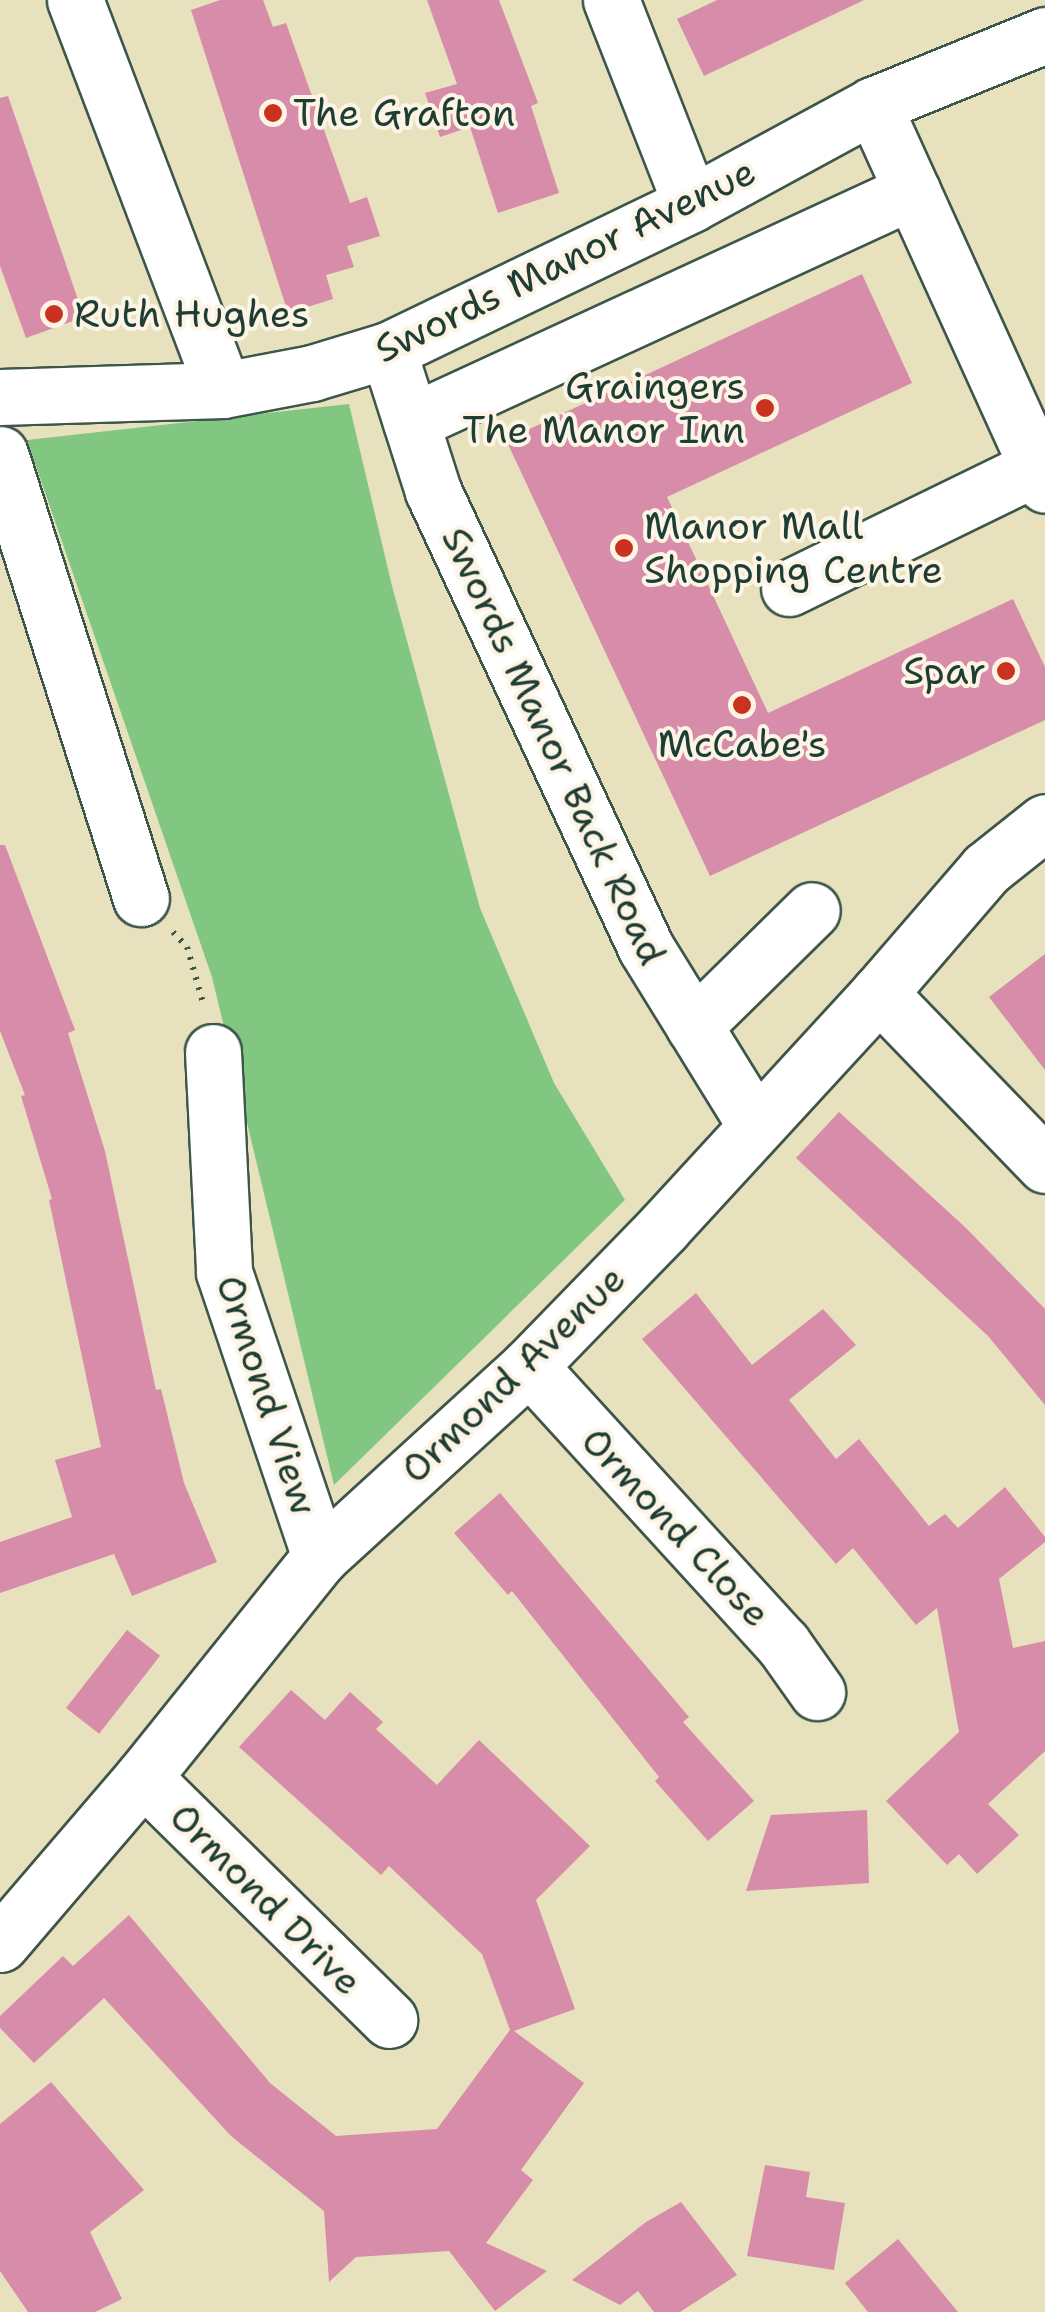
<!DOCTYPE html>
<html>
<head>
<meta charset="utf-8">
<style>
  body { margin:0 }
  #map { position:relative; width:1045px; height:2312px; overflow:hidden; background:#e8e1be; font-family:"Shantell Sans",sans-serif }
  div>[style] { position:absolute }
  .green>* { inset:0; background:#81c782 }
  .building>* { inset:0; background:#d78ca9; transform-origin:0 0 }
  .path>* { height:6px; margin-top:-3px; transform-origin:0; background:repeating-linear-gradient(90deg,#3d5649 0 2.5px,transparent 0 10.5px) }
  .roads { filter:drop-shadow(2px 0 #3d5649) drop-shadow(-2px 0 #3d5649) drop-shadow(0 2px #3d5649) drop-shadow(0 -2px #3d5649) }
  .minor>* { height:55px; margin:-27.5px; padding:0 27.5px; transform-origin:27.5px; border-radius:27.5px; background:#fff }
  .dots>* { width:28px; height:28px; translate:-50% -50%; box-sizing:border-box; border:5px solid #fcf5e5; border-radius:50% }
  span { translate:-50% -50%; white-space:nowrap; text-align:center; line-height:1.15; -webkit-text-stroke:8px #fcf5e5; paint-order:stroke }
  .poi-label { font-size:38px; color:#1f3d34 }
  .left { translate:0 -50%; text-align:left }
  .right { translate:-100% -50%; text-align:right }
  .street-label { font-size:38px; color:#1f3d34 }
</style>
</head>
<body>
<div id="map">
  <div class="green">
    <i style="clip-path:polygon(349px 404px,392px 586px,480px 908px,554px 1083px,625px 1200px,334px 1485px,212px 977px,27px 440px)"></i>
  </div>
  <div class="building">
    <i style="clip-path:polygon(220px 0,263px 0,273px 27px,286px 23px,350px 203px,367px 197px,380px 236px,347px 246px,354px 267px,326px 275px,333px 299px,288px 313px,191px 10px)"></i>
    <i style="clip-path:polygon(427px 0,499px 0,538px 103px,531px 106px,559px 193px,498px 213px,470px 127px,440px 137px,425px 93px,457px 84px)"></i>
    <i style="clip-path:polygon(717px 0,864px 0,704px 76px,677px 19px)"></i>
    <i style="clip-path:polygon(8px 96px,84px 317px,26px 338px,0 266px,0 98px)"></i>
    <i style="clip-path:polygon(862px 274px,912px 383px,667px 497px,768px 713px,1013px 599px,1045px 667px,1045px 720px,710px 876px,506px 440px)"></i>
    <i style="clip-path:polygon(0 845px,5px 845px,75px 1030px,68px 1033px,105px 1151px,156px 1390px,161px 1389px,184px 1483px,217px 1562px,132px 1596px,114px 1554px,0 1593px,0 1542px,72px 1517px,55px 1460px,101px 1447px,49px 1200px,52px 1199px,21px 1096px,25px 1095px,0 1031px)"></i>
    <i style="clip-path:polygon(1045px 954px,1045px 1070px,989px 997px)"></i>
    <i style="clip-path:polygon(839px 1112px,965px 1227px,1045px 1309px,1045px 1405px,988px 1336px,796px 1158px)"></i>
    <i style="clip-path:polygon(696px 1293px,752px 1365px,823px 1309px,856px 1345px,789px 1400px,836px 1459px,859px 1439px,929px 1526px,945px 1514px,958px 1528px,1005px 1487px,1045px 1537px,1045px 1542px,999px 1579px,1013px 1648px,1045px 1641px,1045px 1751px,988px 1804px,1019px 1835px,977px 1874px,959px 1854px,947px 1865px,886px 1801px,959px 1732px,937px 1608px,916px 1625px,853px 1548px,836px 1564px,642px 1339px)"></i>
    <i style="clip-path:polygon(500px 1493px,689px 1717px,683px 1722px,754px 1801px,708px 1841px,655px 1781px,659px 1777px,512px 1591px,508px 1595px,454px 1533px)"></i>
    <i style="left:127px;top:1630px;width:42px;height:99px;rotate:38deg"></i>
    <i style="clip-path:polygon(291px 1690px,325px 1720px,350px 1692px,383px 1722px,376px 1729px,437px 1785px,479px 1740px,590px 1846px,536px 1900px,575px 2009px,514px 2031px,584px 2083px,521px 2170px,533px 2180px,486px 2243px,547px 2271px,495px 2311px,449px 2251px,356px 2257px,329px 2282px,324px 2211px,231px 2136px,104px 1998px,34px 2063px,0 2028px,0 2016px,63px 1956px,73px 1966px,129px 1915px,270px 2083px,336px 2136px,437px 2129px,510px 2030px,482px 1954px,389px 1866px,381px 1875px,239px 1747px)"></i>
    <i style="clip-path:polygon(867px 1810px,869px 1883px,746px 1891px,771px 1815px)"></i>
    <i style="clip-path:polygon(51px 2082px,144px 2190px,90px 2232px,122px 2299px,95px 2312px,28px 2312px,0 2271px,0 2124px)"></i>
    <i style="clip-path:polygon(765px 2165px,810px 2172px,806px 2197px,845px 2203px,834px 2270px,747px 2256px)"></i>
    <i style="clip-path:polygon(681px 2202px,737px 2275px,680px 2312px,654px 2312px,638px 2291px,620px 2305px,572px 2280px,646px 2222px)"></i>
    <i style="clip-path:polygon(898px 2239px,958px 2312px,868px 2312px,845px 2283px)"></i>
  </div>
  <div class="path">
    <i style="left:173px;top:932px;width:21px;rotate:47deg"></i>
    <i style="left:187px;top:947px;width:61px;rotate:73.9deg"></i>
  </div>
  <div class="roads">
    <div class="minor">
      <i style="left:75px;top:0;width:417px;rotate:69.2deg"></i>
      <i style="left:611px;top:0;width:219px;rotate:68.6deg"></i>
      <i style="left:873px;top:105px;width:417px;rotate:65.6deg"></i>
      <i style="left:388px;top:350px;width:148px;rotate:72.3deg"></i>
      <i style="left:433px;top:491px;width:504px;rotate:65.01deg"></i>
      <i style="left:646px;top:948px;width:209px;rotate:58.3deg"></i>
      <i style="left:0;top:397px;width:223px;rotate:-1.8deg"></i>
      <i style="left:223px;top:390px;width:91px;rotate:-10.8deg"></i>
      <i style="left:312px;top:373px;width:79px;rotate:-16.8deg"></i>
      <i style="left:388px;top:350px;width:336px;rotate:-25.7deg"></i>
      <i style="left:691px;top:204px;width:207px;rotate:-28.5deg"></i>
      <i style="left:873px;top:105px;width:186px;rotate:-22.1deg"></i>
      <i style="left:411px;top:422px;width:552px;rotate:-24.75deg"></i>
      <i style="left:0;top:454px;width:466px;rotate:72.4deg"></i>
      <i style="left:789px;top:588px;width:276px;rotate:-26deg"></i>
      <i style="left:879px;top:993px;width:239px;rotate:46deg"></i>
      <i style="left:694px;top:1026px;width:165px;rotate:-44.5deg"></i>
      <i style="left:213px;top:1052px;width:220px;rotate:87.1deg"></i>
      <i style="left:224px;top:1272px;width:301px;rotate:71.4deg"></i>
      <i style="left:529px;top:1366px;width:377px;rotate:47.6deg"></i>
      <i style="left:783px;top:1644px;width:59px;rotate:54.7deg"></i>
      <i style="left:143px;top:1777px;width:346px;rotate:44.6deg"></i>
      <i style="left:0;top:1944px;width:220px;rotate:-49.4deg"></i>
      <i style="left:143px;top:1777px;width:282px;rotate:-51.2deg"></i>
      <i style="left:320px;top:1557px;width:283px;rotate:-42.4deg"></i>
      <i style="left:529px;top:1366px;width:192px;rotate:-45.8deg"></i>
      <i style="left:663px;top:1228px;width:319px;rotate:-47.4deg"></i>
      <i style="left:879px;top:993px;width:164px;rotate:-49.2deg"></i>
      <i style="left:986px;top:869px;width:75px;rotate:-38.5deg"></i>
    </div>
  </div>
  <div class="dots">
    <i style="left:273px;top:113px;background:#c8321e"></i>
    <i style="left:54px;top:314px;background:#c8321e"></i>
    <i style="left:765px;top:408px;background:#c8321e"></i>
    <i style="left:624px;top:548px;background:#c8321e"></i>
    <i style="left:1006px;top:671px;background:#c8321e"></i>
    <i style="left:742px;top:705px;background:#c8321e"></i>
  </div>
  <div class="poi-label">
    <span class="left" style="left:293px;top:113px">The Grafton</span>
    <span class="left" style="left:74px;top:314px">Ruth Hughes</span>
    <span class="right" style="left:745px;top:408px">Graingers<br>The Manor Inn</span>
    <span class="left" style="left:644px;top:548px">Manor Mall<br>Shopping Centre</span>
    <span class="right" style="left:986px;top:671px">Spar</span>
    <span style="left:742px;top:744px">McCabe's</span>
  </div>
  <div class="street-label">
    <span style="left:565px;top:260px;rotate:-26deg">Swords Manor Avenue</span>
    <span style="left:554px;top:746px;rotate:65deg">Swords Manor Back Road</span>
    <span style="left:513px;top:1374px;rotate:-44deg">Ormond Avenue</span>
    <span style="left:267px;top:1395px;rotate:72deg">Ormond View</span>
    <span style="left:676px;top:1527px;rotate:47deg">Ormond Close</span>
    <span style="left:266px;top:1899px;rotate:45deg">Ormond Drive</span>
  </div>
</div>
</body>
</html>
